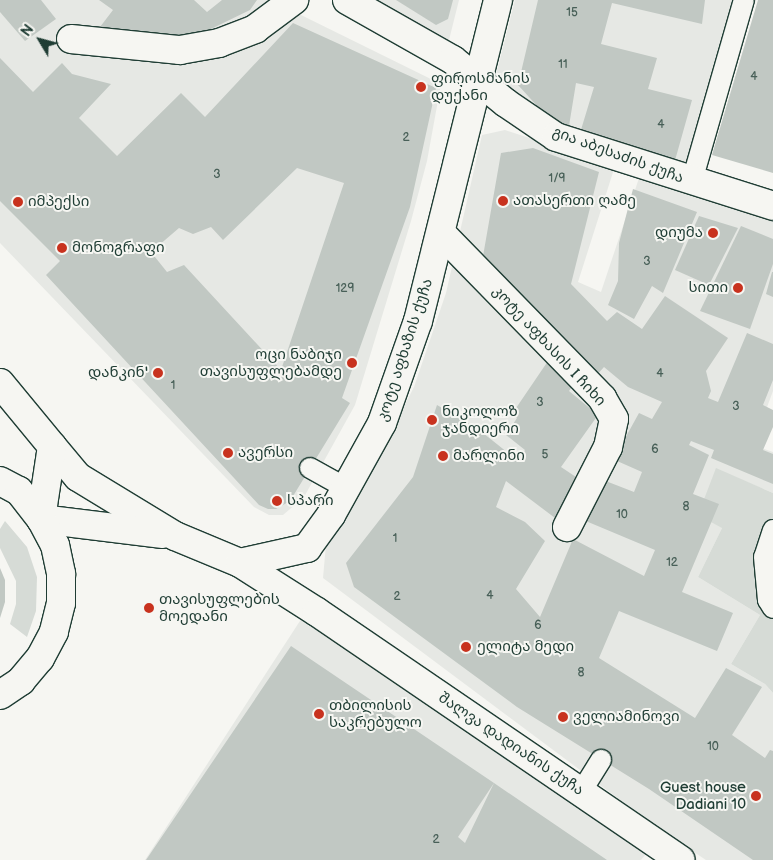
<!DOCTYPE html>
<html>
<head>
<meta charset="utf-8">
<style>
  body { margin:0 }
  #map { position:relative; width:773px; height:860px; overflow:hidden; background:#f6f6f2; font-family:"Balsamiq Sans","Noto Sans Georgian",sans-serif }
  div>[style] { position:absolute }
  .built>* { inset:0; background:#e6e8e4 }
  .green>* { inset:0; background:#d6dbd6 }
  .building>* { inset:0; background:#c1c8c3 }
  .roads { filter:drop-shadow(1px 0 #1f3d34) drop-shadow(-1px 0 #1f3d34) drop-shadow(0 1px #1f3d34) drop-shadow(0 -1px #1f3d34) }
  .lane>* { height:20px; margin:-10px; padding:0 10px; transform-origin:10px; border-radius:10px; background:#f6f6f2 }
  .street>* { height:28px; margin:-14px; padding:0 14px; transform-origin:14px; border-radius:14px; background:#f6f6f2 }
  .secondary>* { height:28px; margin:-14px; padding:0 14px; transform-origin:14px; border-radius:14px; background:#f6f6f2 }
  .primary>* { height:28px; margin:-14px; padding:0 14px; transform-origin:14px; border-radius:14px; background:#f6f6f2 }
  .dots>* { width:14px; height:14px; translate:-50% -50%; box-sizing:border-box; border:2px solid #f6f6f2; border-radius:50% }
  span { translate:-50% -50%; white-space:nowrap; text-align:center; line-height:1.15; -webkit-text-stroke:4px #f6f6f2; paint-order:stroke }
  .number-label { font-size:12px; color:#486058 }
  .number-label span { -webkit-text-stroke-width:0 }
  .poi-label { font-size:15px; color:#1f3d34 }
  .left { translate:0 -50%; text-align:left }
  .right { translate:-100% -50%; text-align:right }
  .street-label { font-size:15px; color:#1f3d34 }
  .north { position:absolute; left:15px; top:15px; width:50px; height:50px; -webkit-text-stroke:4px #f6f6f2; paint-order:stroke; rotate:307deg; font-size:14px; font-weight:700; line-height:20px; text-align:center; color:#1f3d34 }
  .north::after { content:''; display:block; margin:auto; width:18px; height:22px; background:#1f3d34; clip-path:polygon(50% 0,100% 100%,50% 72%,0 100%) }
</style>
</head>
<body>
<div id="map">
  <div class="built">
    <i style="clip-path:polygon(0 0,296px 0,299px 14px,441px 84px,427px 161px,411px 221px,355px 405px,304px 497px,283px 515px,269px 515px,254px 507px,0 243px)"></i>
    <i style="clip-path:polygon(365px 0,459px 0,448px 44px)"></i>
    <i style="clip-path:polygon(515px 0,734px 0,685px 171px,577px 139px,515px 100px,496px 75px)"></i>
    <i style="clip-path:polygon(505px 130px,615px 166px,578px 282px,601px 292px,640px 175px,773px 215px,773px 391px,753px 445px,773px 452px,773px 493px,716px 469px,722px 528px,698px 577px,760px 615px,731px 664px,765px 684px,773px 693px,773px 860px,706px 860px,659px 829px,323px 578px,327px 533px,383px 448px,414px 387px,446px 293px,482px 135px)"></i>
    <i style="clip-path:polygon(309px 607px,655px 843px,641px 860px,145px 860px)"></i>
  </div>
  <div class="green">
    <i style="clip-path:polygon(716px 468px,773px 493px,773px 693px,765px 684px,731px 664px,760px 615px,698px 577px,722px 528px,698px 515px)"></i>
    <i style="clip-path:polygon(5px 521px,27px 547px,37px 577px,36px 611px,27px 637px,10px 624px,16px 604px,16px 581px,0 548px,0 529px)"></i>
  </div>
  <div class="building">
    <i style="clip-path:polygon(0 0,41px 0,56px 19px,25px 41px,0 12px)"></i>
    <i style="clip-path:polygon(99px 0,194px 0,207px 12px,222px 0,257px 0,250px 10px,182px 43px,142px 39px,100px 27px,113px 10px)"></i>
    <i style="clip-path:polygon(396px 0,453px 0,448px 19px,436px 25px)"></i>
    <i style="clip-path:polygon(538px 0,705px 0,702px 24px,612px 3px,601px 44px,657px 58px,648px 89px,692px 100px,674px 164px,580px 133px,594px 87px,576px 83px,569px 126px,550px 120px,518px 85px)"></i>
    <i style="clip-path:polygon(758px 0,773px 0,773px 173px,712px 155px)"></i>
    <i style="clip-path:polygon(evenodd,293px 23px,436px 88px,410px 207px,342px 398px,350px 403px,290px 501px,276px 509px,268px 509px,259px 505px,46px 275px,60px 261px,0 201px,0 58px,33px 92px,62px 63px,72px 74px,111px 84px,79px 118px,117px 156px,181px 93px,205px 117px,293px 23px,297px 168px,344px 183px,281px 370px,184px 265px,167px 272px,151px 252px,179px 228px,193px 234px,211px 227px,223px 240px,297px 168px)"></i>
    <i style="clip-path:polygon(533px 148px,599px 172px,571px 284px,607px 321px,617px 312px,642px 329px,665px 296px,728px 338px,706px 371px,711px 391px,708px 398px,718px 402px,747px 333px,773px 344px,773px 380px,763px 405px,773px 410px,773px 427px,763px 450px,773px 454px,773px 484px,711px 458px,714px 450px,691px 441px,689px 445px,709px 455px,693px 494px,719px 504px,682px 592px,733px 613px,717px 651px,619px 611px,599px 658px,695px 718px,726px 668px,762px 687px,732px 735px,765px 758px,770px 750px,773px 751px,773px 860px,753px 860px,649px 789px,517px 707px,354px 587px,346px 563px,413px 477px,437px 405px,478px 429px,518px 461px,525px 450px,506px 435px,517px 418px,512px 414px,548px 361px,574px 384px,569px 391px,598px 415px,561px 467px,582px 481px,559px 521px,506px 481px,496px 507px,525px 522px,545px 541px,516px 589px,540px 617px,573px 539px,644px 576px,655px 550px,581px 519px,598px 478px,634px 492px,642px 472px,608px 457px,615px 440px,623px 442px,639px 413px,652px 419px,662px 402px,628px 387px,604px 367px,595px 377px,482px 262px,501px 153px)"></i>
    <i style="clip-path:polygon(633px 189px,697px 212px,663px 293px,652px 286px,634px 319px,608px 305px,618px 281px,619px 243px)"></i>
    <i style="clip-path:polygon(699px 216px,738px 228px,709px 285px,675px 270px)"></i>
    <i style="clip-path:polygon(741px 226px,773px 239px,773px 264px,750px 329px,700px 311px)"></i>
    <i style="clip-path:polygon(772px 272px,773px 272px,773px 297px,766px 294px)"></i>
    <i style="clip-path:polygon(0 568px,5px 580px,5px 602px,0 618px)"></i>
    <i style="clip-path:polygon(291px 646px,494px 783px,458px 837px,465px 843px,494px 783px,607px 860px,146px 860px)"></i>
  </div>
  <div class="roads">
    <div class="lane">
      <i style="left:692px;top:181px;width:188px;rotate:-74deg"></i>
      <i style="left:310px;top:468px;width:41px;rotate:29.1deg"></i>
      <i style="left:773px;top:530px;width:28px;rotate:108deg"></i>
      <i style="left:764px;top:557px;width:43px;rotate:84.7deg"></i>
      <i style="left:768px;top:600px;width:9px;rotate:58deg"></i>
      <i style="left:581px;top:792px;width:38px;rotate:-58deg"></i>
    </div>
    <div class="street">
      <i style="left:347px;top:0;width:122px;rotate:29.5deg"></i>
      <i style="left:453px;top:60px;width:68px;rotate:39.1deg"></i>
      <i style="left:506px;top:103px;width:60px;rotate:34.2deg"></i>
      <i style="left:556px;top:137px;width:228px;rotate:17.6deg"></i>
      <i style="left:71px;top:39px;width:110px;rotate:5.8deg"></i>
      <i style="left:180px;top:50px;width:40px;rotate:-10deg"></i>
      <i style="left:219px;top:43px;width:39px;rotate:-21deg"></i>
      <i style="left:255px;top:29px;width:49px;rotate:-36.6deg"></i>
      <i style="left:441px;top:233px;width:231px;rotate:45.7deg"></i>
      <i style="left:602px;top:398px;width:24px;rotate:60deg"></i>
      <i style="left:614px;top:419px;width:29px;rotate:102deg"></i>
      <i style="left:608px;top:447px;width:90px;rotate:117.1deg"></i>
    </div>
    <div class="secondary">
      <i style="left:52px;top:446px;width:40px;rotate:50deg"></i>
      <i style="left:78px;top:477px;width:114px;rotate:31.3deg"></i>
      <i style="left:175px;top:536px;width:70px;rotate:22.6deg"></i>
      <i style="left:240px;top:563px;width:91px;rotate:32.5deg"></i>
      <i style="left:317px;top:612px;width:440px;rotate:34.3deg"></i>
      <i style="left:41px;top:519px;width:123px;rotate:7deg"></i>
      <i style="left:240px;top:563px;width:69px;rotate:-12.6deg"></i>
      <i style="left:307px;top:548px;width:41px;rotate:-54deg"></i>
      <i style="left:331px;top:515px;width:105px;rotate:-61deg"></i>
      <i style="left:382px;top:423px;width:108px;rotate:-70.6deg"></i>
      <i style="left:418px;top:321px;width:331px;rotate:-76deg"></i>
    </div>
    <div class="primary">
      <i style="left:0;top:383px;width:82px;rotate:50.5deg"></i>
      <i style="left:52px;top:446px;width:74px;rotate:98.6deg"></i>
      <i style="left:0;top:481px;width:21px;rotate:28deg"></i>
      <i style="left:19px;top:491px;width:36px;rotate:52deg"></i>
      <i style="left:41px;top:519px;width:30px;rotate:62deg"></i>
      <i style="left:55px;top:545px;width:30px;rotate:78deg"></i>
      <i style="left:61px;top:574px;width:29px;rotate:90deg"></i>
      <i style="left:61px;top:603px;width:30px;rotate:104deg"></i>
      <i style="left:54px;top:632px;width:30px;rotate:118deg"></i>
      <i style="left:40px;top:658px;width:30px;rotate:130deg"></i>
      <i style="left:21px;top:681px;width:25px;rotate:146deg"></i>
    </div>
  </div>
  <div class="dots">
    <i style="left:421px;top:87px;background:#c8321e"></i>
    <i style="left:503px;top:201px;background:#c8321e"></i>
    <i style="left:18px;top:202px;background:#c8321e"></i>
    <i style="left:713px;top:233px;background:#c8321e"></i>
    <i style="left:62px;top:248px;background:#c8321e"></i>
    <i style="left:738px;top:288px;background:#c8321e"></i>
    <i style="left:352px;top:363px;background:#c8321e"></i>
    <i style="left:158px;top:373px;background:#c8321e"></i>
    <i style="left:432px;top:420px;background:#c8321e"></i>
    <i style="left:228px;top:453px;background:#c8321e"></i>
    <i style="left:443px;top:456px;background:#c8321e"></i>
    <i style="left:277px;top:501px;background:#c8321e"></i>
    <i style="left:149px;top:608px;background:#c8321e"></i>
    <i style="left:466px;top:647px;background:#c8321e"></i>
    <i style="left:319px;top:714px;background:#c8321e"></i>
    <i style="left:563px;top:717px;background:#c8321e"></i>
    <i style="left:756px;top:796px;background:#c8321e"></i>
  </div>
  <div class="number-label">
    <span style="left:572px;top:13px">15</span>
    <span style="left:563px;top:65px">11</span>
    <span style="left:754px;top:77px">4</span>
    <span style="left:661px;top:125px">4</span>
    <span style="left:406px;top:138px">2</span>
    <span style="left:217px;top:175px">3</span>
    <span style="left:557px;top:179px">1/9</span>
    <span style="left:647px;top:262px">3</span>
    <span style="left:345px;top:289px">129</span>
    <span style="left:660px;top:374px">4</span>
    <span style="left:173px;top:386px">1</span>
    <span style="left:540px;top:403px">3</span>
    <span style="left:736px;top:407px">3</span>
    <span style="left:655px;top:450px">6</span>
    <span style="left:545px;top:455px">5</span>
    <span style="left:686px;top:507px">8</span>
    <span style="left:622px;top:515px">10</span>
    <span style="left:395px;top:539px">1</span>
    <span style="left:672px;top:563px">12</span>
    <span style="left:490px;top:596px">4</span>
    <span style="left:397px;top:597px">2</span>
    <span style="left:538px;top:626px">6</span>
    <span style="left:581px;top:673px">8</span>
    <span style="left:713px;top:747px">10</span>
    <span style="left:436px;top:840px">2</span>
  </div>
  <div class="poi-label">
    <span class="left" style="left:431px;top:87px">ფიროსმანის<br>დუქანი</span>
    <span class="left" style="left:513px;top:201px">ათასერთი ღამე</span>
    <span class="left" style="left:28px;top:202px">იმპექსი</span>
    <span class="right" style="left:703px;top:233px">დიუმა</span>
    <span class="left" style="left:72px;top:248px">მონოგრაფი</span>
    <span class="right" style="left:728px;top:288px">სითი</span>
    <span class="right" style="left:342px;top:363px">ოცი ნაბიჯი<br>თავისუფლებამდე</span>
    <span class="right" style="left:148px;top:373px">დანკინ'</span>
    <span class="left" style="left:442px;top:420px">ნიკოლოზ<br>ჯანდიერი</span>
    <span class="left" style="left:238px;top:453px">ავერსი</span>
    <span class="left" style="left:453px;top:456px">მარლინი</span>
    <span class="left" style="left:287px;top:501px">სპარი</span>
    <span class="left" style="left:159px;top:608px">თავისუფლების<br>მოედანი</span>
    <span class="left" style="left:477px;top:647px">ელიტა მედი</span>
    <span class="left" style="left:329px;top:714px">თბილისის<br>საკრებულო</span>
    <span class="left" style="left:573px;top:717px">ველიამინოვი</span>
    <span class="right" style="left:746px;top:796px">Guest house<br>Dadiani 10</span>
  </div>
  <div class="street-label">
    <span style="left:618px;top:155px;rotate:20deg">გია აბესაძის ქუჩა</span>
    <span style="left:549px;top:346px;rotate:47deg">კოტე აფხასის I ჩიხი</span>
    <span style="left:405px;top:350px;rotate:-72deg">კოტე აფხაზის ქუჩა</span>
    <span style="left:511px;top:744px;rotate:34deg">შალვა დადიანის ქუჩა</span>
  </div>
  <div class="north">N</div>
</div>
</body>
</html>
